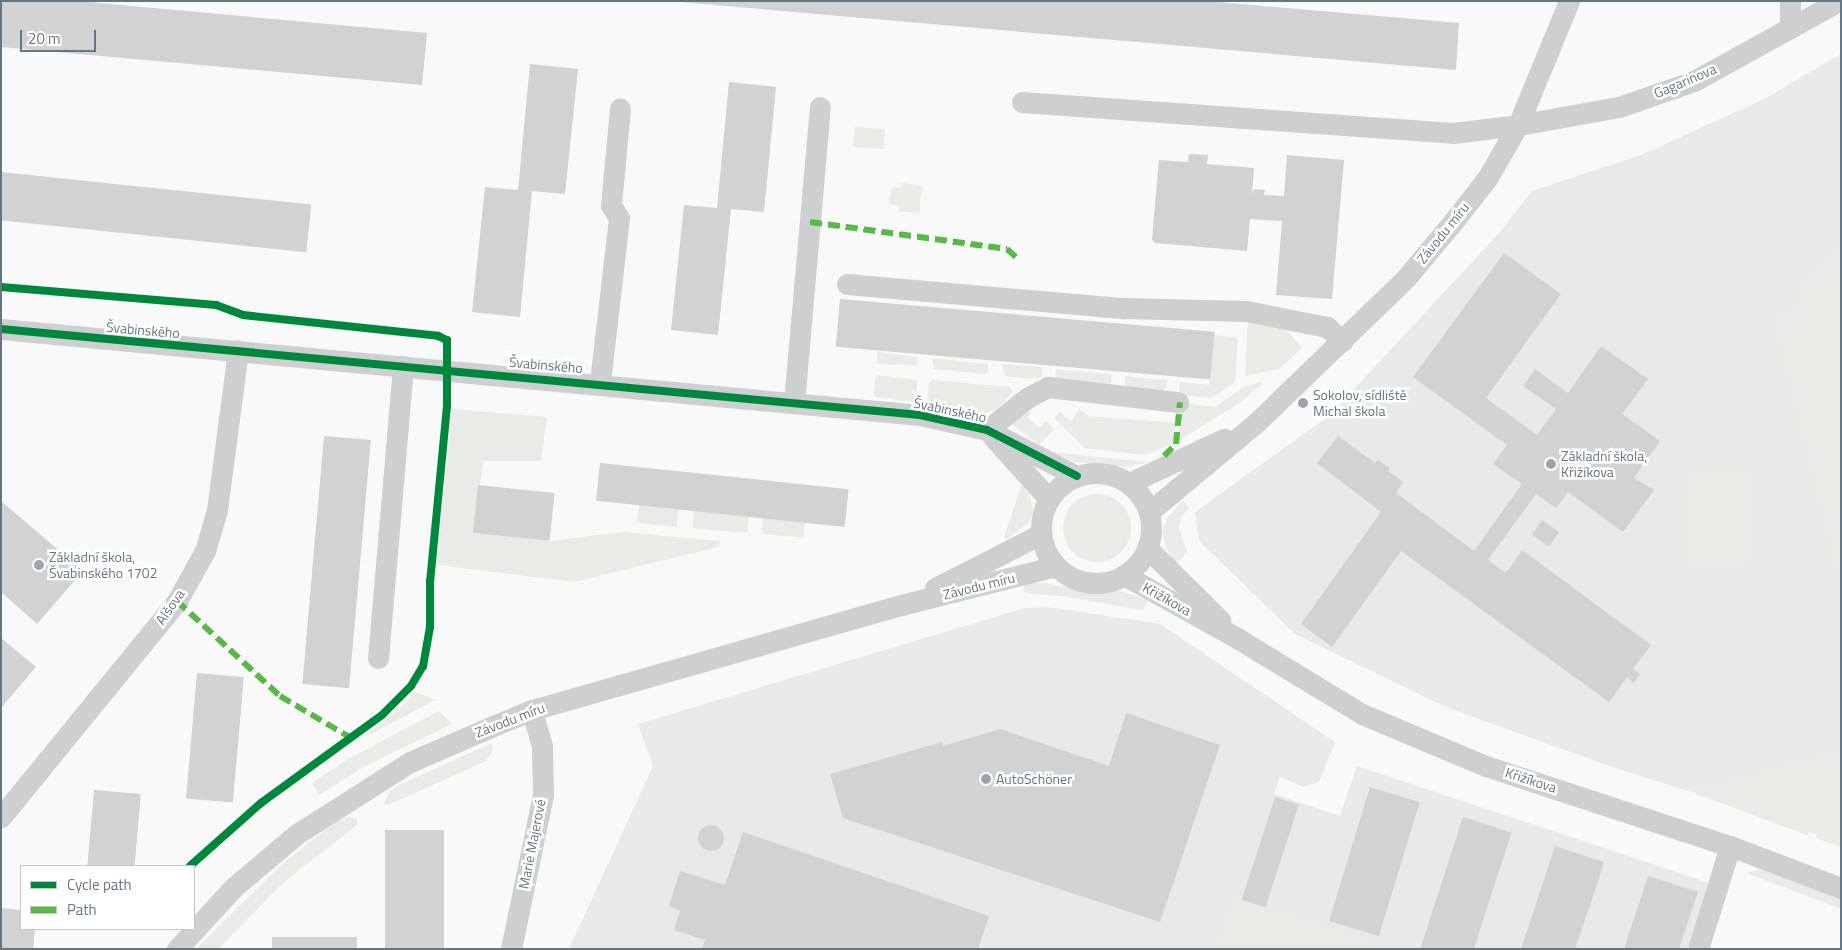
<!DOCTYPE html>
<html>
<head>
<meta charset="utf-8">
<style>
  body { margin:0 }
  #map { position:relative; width:1842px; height:950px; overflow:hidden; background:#f9f9f9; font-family:"Titillium Web",sans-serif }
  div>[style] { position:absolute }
  .built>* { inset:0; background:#e8e9e9 }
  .green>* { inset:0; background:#e8ebe6; transform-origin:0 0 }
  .round { border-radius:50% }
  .building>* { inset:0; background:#d0d2d3; transform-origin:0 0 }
  .street>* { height:21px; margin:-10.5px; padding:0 10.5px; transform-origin:10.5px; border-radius:10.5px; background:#cecfd0 }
  .street>.ring { margin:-10.5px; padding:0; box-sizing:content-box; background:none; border:21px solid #cecfd0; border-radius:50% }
  .quiet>* { height:6px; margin-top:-3px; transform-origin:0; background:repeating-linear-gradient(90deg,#58b947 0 12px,transparent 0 18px) }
  .cycleway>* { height:8px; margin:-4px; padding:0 4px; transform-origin:4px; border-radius:4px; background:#00873e }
  .dots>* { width:14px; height:14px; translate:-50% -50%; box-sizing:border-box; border:2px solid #fff; border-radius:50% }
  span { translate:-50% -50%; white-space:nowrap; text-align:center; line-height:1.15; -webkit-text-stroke:5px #fff; paint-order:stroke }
  .street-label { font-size:14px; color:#657683 }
  .poi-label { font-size:14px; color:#657683 }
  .left { translate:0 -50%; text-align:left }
  .frame { position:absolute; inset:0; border:2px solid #657683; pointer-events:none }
  .legend { position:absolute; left:20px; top:865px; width:175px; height:65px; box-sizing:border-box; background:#fff; border:1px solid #c1c8cd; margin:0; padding:6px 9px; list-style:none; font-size:15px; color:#657683 }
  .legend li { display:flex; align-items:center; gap:10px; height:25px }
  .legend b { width:25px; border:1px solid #c1c8cd }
  .scale { position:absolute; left:20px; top:30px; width:76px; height:22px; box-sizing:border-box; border:2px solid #657683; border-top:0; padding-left:6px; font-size:15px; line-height:18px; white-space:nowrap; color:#657683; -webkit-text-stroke:4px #fff; paint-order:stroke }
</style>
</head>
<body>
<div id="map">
  <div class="built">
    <i style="clip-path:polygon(1841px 54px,1841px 753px,1694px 793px,1612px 767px,1446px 707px,1295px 634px,1199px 541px,1195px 512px,1329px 416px,1499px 233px,1532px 191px,1641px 155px,1764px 99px)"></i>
    <i style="clip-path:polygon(1049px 607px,1160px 624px,1335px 742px,1319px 782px,1303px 787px,1280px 777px,1274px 794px,1340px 816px,1357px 766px,1712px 884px,1691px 949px,1382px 949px,1237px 901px,1220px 949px,569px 949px,653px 766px,638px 724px,1025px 608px)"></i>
  </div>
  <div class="green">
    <i style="left:855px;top:127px;width:30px;height:20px;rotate:4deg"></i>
    <i style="clip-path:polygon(902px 183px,922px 186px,919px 213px,899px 211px,899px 206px,889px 204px,892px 187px,901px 188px)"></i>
    <i style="clip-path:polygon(1841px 247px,1841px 579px,1776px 317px,1795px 313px,1804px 287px,1816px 269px)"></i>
    <i style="clip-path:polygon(1248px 319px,1283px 326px,1302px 348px,1279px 369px,1245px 376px)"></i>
    <i style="clip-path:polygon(1214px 335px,1238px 338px,1235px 382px,1212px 398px,1179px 395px,1180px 382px,1209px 385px)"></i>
    <i style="clip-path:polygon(877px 352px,918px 357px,918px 365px,878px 364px)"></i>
    <i style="clip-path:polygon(932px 358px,988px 364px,988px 371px,984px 374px,934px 369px)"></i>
    <i style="clip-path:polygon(1002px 364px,1042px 367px,1042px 375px,1038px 379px,1005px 376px)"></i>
    <i style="left:1056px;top:369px;width:56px;height:10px;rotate:5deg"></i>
    <i style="left:876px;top:375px;width:42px;height:22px;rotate:7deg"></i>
    <i style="clip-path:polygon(1125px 376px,1167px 380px,1166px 387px,1163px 391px,1125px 386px)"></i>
    <i style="clip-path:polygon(933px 380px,1010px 387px,1013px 392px,999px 407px,986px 413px,973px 413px,927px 403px,929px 383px)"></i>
    <i style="clip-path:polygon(1260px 382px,1261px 385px,1241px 402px,1178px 441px,1182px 403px,1215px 407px,1244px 387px)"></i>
    <i style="clip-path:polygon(1069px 401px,1088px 416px,1176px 423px,1174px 443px,1145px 455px,1085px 448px,1054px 418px,1060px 412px,1071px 421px,1079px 410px)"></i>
    <i style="clip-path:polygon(452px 409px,547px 417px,541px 461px,483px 461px,474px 533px,550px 541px,622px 532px,720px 541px,718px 547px,574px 582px,437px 565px)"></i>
    <i style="clip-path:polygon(1028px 410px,1031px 413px,1028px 417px,1039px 428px,1046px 421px,1054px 429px,1039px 445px,1010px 423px)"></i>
    <i style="clip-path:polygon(1052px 452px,1145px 462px,1153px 461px,1126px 467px,1075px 462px)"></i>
    <i style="left:1690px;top:474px;width:57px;height:90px"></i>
    <i style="clip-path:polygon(1022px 484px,1030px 496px,1033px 512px,1029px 522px,1006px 540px,1004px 537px)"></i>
    <i class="round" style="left:1063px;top:494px;width:68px;height:68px"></i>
    <i style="clip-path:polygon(1183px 500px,1189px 508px,1181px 517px,1179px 528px,1187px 552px,1176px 564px,1167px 550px,1162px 533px,1167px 518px)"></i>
    <i style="left:639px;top:505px;width:40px;height:18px;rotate:6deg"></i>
    <i style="left:694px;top:511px;width:55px;height:17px;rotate:5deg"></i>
    <i style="left:763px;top:517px;width:42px;height:17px;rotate:5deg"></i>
    <i style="clip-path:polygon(1022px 583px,1047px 583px,1086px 592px,1120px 591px,1149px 600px,1142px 610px,1062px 596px,1025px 593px)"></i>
    <i style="clip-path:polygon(415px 692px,435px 700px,363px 738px,405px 704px)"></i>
    <i style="clip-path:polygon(439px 711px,452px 724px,365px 766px,319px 795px,312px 783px,348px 759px)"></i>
    <i style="clip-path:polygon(492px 743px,493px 750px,486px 761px,388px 805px,384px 803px,391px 790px,399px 785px)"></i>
    <i style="clip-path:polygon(1841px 753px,1841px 847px,1816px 838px,1817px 834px,1809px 832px,1807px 835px,1694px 793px)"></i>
    <i style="clip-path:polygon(348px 817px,357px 819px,357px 825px,284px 882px,218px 949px,196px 949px,283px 863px,336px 822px)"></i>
    <i style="clip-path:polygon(1760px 869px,1841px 897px,1841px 909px,1747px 873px)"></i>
    <i style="clip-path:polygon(1237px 901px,1382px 949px,1220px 949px)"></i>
  </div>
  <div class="building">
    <i style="clip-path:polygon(1px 1px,77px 1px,427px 33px,422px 85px,1px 47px)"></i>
    <i style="clip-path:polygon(669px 1px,1206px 1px,1459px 23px,1456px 70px)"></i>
    <i style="clip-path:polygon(530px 64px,578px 69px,565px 194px,532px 191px,520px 317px,472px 312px,485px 187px,518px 190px)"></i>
    <i style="clip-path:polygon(729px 82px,776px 87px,764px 212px,731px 209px,718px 335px,671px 330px,684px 205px,717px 208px)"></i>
    <i style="clip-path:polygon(1189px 154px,1208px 155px,1207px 164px,1254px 168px,1252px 194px,1254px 189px,1265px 190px,1264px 195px,1284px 196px,1287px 155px,1344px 160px,1332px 299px,1276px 295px,1282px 221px,1250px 219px,1247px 251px,1155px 243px,1152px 239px,1159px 160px,1188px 162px)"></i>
    <i style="left:1px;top:172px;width:312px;height:48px;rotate:6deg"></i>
    <i style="clip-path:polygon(1504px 253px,1561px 294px,1486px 398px,1537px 435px,1556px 409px,1523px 386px,1535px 369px,1568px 393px,1601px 346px,1648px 379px,1622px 414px,1660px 441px,1634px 478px,1654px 490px,1623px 532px,1568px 492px,1556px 508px,1536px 494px,1488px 560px,1506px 573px,1522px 550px,1651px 645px,1633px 669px,1640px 674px,1634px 683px,1627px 677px,1609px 702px,1401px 551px,1332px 647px,1301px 624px,1381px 512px,1317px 463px,1338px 436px,1375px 463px,1378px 460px,1390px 468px,1388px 471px,1403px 482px,1396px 493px,1474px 551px,1522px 484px,1493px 464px,1507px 445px,1413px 377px)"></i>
    <i style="left:840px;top:299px;width:376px;height:48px;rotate:5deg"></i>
    <i style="left:324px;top:436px;width:47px;height:249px;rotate:5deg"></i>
    <i style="left:600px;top:463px;width:250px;height:38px;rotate:6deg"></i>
    <i style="left:478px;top:485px;width:77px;height:48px;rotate:6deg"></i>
    <i style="clip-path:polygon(1px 501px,83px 571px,37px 624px,1px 592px)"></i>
    <i style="left:1542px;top:520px;width:21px;height:18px;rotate:35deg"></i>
    <i style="clip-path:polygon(1px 638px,36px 667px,1px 708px)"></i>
    <i style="left:197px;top:673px;width:47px;height:126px;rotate:5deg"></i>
    <i style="clip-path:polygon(1126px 713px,1220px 745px,1160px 922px,843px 818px,830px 774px,942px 742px,943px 746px,1000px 729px,1109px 766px)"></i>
    <i style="left:1370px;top:787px;width:52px;height:140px;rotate:17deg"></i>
    <i style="left:94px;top:790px;width:47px;height:76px;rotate:5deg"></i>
    <i style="left:1275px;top:797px;width:25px;height:108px;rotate:18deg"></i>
    <i style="left:1463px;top:817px;width:51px;height:139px;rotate:18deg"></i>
    <i class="round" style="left:698px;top:825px;width:26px;height:26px"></i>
    <i style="left:385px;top:830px;width:59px;height:119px"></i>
    <i style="clip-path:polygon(743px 832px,989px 916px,978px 949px,702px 949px,705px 940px,674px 930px,680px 911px,669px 906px,680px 871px,725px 885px)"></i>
    <i style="clip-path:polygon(1555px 846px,1604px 862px,1596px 887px,1575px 949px,1521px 949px)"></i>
    <i style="clip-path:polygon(1648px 876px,1698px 892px,1679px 949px,1624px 949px)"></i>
    <i style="clip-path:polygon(1px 908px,21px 910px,21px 929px,35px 929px,33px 949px,1px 949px)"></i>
    <i style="left:272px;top:937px;width:85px;height:12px"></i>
  </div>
  <div class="street">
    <i style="left:1790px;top:28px;width:27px;rotate:-90deg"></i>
    <i style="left:1022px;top:102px;width:432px;rotate:4.1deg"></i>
    <i style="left:1453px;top:133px;width:65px;rotate:-7deg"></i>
    <i style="left:1518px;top:125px;width:103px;rotate:-10.1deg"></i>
    <i style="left:1619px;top:107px;width:79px;rotate:-19.1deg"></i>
    <i style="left:1694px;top:81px;width:166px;rotate:-28.9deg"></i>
    <i style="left:847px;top:284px;width:278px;rotate:5deg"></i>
    <i style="left:1124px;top:308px;width:122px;rotate:1.4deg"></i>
    <i style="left:1246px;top:311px;width:83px;rotate:11.2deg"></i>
    <i style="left:1327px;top:327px;width:21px;rotate:43deg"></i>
    <i style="left:1px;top:329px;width:923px;rotate:5.35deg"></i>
    <i style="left:920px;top:415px;width:69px;rotate:12.6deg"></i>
    <i style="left:987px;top:430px;width:101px;rotate:27.1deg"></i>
    <i style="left:600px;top:382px;width:165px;rotate:-83.4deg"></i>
    <i style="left:619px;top:218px;width:15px;rotate:-122deg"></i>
    <i style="left:611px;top:205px;width:97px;rotate:-84.7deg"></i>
    <i style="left:794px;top:403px;width:297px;rotate:-85deg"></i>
    <i style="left:987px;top:430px;width:51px;rotate:-38.7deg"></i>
    <i style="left:1027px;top:398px;width:24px;rotate:-28deg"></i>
    <i style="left:1048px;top:387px;width:131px;rotate:6.6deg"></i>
    <i style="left:992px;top:436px;width:85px;rotate:47.9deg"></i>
    <i class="ring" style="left:1041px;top:473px;width:89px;height:89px"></i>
    <i style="left:1129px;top:483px;width:105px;rotate:-24.9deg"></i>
    <i style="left:1149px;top:512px;width:141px;rotate:-39.8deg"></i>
    <i style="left:1257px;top:422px;width:207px;rotate:-44deg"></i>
    <i style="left:1406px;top:278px;width:73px;rotate:-50deg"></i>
    <i style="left:1453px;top:222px;width:57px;rotate:-52.1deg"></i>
    <i style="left:1488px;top:177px;width:60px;rotate:-60deg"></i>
    <i style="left:1518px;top:125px;width:134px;rotate:-67.6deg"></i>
    <i style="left:1147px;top:548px;width:103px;rotate:44.6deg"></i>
    <i style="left:1124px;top:575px;width:129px;rotate:29.1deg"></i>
    <i style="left:1237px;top:638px;width:146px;rotate:31.3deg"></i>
    <i style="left:1362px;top:714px;width:134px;rotate:22.8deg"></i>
    <i style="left:1486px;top:766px;width:257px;rotate:18.2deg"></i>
    <i style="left:1730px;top:846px;width:119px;rotate:20.7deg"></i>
    <i style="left:935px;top:588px;width:119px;rotate:-27deg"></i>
    <i style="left:378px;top:658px;width:293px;rotate:-85.1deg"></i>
    <i style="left:1px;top:817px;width:279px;rotate:-50.8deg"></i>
    <i style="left:177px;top:601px;width:57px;rotate:-60.8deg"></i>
    <i style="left:205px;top:551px;width:43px;rotate:-73.7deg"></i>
    <i style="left:217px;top:510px;width:161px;rotate:-82.5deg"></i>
    <i style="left:177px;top:949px;width:84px;rotate:-47.4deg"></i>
    <i style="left:234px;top:887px;width:82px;rotate:-40.1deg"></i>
    <i style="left:297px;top:834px;width:134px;rotate:-32.5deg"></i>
    <i style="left:410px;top:762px;width:90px;rotate:-23.4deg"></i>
    <i style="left:493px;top:726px;width:42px;rotate:-22.3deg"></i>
    <i style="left:532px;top:710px;width:384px;rotate:-15.9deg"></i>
    <i style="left:901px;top:605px;width:160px;rotate:-14.1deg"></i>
    <i style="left:511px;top:949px;width:157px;rotate:-78.3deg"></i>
    <i style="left:543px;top:795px;width:49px;rotate:-91.2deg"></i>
    <i style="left:542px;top:746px;width:37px;rotate:-106deg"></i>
    <i style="left:1698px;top:949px;width:108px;rotate:-72.7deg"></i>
  </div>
  <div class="quiet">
    <i style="left:810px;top:222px;width:199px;rotate:7.8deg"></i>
    <i style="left:1007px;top:249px;width:12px;rotate:42deg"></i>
    <i style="left:1164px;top:456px;width:17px;rotate:-45deg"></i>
    <i style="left:1176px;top:444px;width:42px;rotate:-84.6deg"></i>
    <i style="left:177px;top:601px;width:140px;rotate:42.7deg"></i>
    <i style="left:280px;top:696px;width:82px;rotate:30.6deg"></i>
  </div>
  <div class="cycleway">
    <i style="left:1px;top:287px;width:216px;rotate:4.8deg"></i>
    <i style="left:216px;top:305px;width:29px;rotate:20deg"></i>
    <i style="left:243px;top:315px;width:196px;rotate:6.1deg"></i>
    <i style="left:438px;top:336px;width:10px;rotate:24deg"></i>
    <i style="left:447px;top:340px;width:66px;rotate:90deg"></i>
    <i style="left:447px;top:406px;width:176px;rotate:95.5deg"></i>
    <i style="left:430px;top:581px;width:46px;rotate:90deg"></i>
    <i style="left:430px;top:627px;width:40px;rotate:100deg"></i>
    <i style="left:423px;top:666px;width:23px;rotate:121deg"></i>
    <i style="left:411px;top:686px;width:41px;rotate:135deg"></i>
    <i style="left:382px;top:715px;width:150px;rotate:144deg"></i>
    <i style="left:261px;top:803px;width:95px;rotate:138.4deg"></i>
    <i style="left:1px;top:329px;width:923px;rotate:5.35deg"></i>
    <i style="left:920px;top:415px;width:69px;rotate:12.6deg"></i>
    <i style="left:987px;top:430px;width:101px;rotate:27.1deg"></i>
  </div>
  <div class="dots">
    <i style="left:1303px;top:403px;background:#99a4ac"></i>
    <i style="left:1551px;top:464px;background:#99a4ac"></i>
    <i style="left:39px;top:565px;background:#99a4ac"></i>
    <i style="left:986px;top:779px;background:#99a4ac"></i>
  </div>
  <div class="street-label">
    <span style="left:1685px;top:81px;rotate:-23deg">Gagarinova</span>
    <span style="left:1443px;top:233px;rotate:-51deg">Závodu míru</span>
    <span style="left:143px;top:330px;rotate:5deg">Švabinského</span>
    <span style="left:546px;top:365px;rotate:5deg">Švabinského</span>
    <span style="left:950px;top:410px;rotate:12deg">Švabinského</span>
    <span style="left:979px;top:586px;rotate:-14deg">Závodu míru</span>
    <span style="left:1167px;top:599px;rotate:29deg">Křižíkova</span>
    <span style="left:170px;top:607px;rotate:-55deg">Alšova</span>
    <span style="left:510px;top:720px;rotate:-21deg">Závodu míru</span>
    <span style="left:1531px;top:780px;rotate:18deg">Křižíkova</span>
    <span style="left:532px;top:844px;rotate:-79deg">Marie Majerové</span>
  </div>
  <div class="poi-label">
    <span class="left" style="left:1313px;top:403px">Sokolov, sídliště<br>Michal škola</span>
    <span class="left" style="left:1561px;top:464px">Základní škola,<br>Křižíkova</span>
    <span class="left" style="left:49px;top:565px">Základní škola,<br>Švabinského 1702</span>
    <span class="left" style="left:996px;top:779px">AutoSchöner</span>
  </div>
  <div class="frame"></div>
  <ul class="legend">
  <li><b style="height:6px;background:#00873e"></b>Cycle path</li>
  <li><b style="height:6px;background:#58b947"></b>Path</li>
  </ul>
  <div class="scale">20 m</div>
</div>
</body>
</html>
